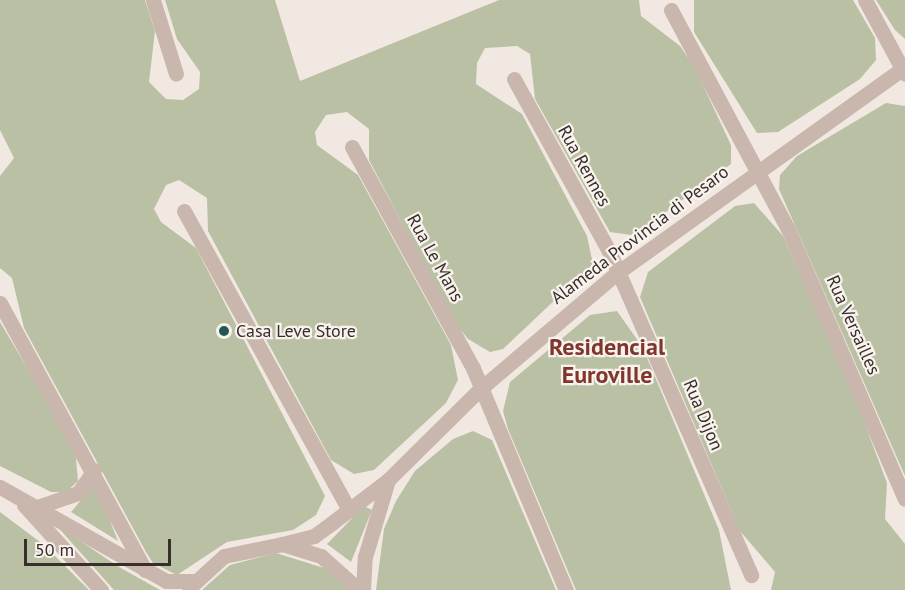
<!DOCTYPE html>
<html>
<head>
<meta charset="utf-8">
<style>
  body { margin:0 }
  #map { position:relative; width:905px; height:590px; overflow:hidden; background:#f2e8e2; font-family:"PT Sans",sans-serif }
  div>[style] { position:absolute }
  .green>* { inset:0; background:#bac0a3 }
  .street>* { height:15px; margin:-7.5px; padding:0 7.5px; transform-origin:7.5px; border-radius:7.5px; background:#c9b7ae }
  .dots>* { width:16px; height:16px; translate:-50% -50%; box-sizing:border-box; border:3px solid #f9f3ee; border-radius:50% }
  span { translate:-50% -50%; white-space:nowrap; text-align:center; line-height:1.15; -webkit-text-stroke:4.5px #f9f3ee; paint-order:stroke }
  .street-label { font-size:18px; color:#392e2c }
  .poi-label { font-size:18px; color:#392e2c }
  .left { translate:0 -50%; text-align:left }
  .district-label { font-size:24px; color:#80362c; font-weight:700 }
  .scale { position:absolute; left:24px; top:539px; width:147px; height:27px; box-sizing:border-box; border:3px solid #392e2c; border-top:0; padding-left:8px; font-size:18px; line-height:21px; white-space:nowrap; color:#392e2c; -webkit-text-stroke:4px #f9f3ee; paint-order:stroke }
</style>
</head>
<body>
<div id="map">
  <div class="green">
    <i style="clip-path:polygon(0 0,145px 0,155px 31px,149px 82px,166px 99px,183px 100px,199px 89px,200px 72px,177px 39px,165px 0,275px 0,300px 81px,499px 0,639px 0,641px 16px,680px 46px,694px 66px,731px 145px,731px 164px,644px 228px,631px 235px,610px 232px,535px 99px,530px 54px,517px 46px,485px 48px,477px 63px,476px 84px,522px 114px,587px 236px,593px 264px,503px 349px,490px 352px,468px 339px,455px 323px,369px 160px,369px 129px,347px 112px,326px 115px,315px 132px,317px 145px,358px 175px,451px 345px,458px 380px,446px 403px,374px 470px,354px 474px,331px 460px,208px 231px,207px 198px,179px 180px,166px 185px,154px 209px,161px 222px,196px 248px,325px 496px,316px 515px,293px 530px,227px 542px,177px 575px,153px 563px,146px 552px,24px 328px,12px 278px,0 268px,0 176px,14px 158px,0 130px)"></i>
    <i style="clip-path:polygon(694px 0,853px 0,875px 38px,876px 60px,860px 79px,778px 132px,757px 133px,694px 32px)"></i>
    <i style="clip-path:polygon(876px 0,905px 0,905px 39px,895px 30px)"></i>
    <i style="clip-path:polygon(886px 103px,905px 106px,905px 476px,779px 189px,780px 175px,797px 156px)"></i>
    <i style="clip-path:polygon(754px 203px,783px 236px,854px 395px,887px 483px,885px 519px,905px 544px,905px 590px,771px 590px,775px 572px,740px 531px,640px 297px,648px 272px,735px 206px)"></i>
    <i style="clip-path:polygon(617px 311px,643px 348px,719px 530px,731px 590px,576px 590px,508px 429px,503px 411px,510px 382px,590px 315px)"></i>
    <i style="clip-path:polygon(0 322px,75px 449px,78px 481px,66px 492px,51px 492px,0 466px)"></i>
    <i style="clip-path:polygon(473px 431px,492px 440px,556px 590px,376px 590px,384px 529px,396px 501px,415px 471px,453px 439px)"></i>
    <i style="clip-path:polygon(93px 486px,108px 516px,118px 541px,71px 512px)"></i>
    <i style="clip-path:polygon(364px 506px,372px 510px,351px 562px,327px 544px)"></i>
    <i style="clip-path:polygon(0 512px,44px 545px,89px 590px,0 590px)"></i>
    <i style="clip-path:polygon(55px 524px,119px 567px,160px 590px,114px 590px)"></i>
    <i style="clip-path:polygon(276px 553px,324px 568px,348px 590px,202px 590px,230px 565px)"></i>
  </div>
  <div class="street">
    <i style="left:153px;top:0;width:77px;rotate:72.7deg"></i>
    <i style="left:865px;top:0;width:84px;rotate:61.6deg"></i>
    <i style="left:671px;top:10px;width:248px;rotate:61.9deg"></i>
    <i style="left:788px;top:229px;width:294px;rotate:66.6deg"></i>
    <i style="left:514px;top:79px;width:196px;rotate:61.1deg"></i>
    <i style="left:609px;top:251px;width:354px;rotate:66.3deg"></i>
    <i style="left:352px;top:147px;width:252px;rotate:61.3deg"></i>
    <i style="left:473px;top:368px;width:241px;rotate:67.3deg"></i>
    <i style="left:184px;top:211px;width:342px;rotate:61.1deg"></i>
    <i style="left:0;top:303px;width:304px;rotate:61.5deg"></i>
    <i style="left:0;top:487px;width:191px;rotate:29.5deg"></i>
    <i style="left:166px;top:581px;width:27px"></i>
    <i style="left:24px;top:505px;width:115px;rotate:47.8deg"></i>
    <i style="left:37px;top:507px;width:43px;rotate:-18.9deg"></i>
    <i style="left:78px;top:493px;width:28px;rotate:-55deg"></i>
    <i style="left:282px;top:544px;width:33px;rotate:-14deg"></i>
    <i style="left:314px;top:536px;width:24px;rotate:-36deg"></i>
    <i style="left:333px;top:522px;width:69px;rotate:-37.4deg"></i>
    <i style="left:388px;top:480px;width:129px;rotate:-44.7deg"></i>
    <i style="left:480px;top:389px;width:180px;rotate:-40.3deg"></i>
    <i style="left:617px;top:273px;width:354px;rotate:-35.6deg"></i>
    <i style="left:189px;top:588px;width:47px;rotate:-42.4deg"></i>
    <i style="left:224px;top:556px;width:59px;rotate:-11.7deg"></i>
    <i style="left:282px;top:544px;width:41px;rotate:17.1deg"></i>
    <i style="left:321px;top:556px;width:51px;rotate:41.8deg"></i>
    <i style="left:363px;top:590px;width:33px;rotate:-87deg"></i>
    <i style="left:365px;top:557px;width:80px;rotate:-73.4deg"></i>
  </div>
  <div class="dots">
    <i style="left:224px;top:331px;background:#255754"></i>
  </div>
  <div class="street-label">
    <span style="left:584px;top:166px;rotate:61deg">Rua Rennes</span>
    <span style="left:640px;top:235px;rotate:-37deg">Alameda Provincia di Pesaro</span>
    <span style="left:435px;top:258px;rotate:61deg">Rua Le Mans</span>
    <span style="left:853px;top:325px;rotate:66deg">Rua Versailles</span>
    <span style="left:703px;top:415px;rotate:67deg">Rua Dijon</span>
  </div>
  <div class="poi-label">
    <span class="left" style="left:236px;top:331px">Casa Leve Store</span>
  </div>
  <div class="district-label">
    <span style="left:607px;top:361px">Residencial<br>Euroville</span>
  </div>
  <div class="scale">50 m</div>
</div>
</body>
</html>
